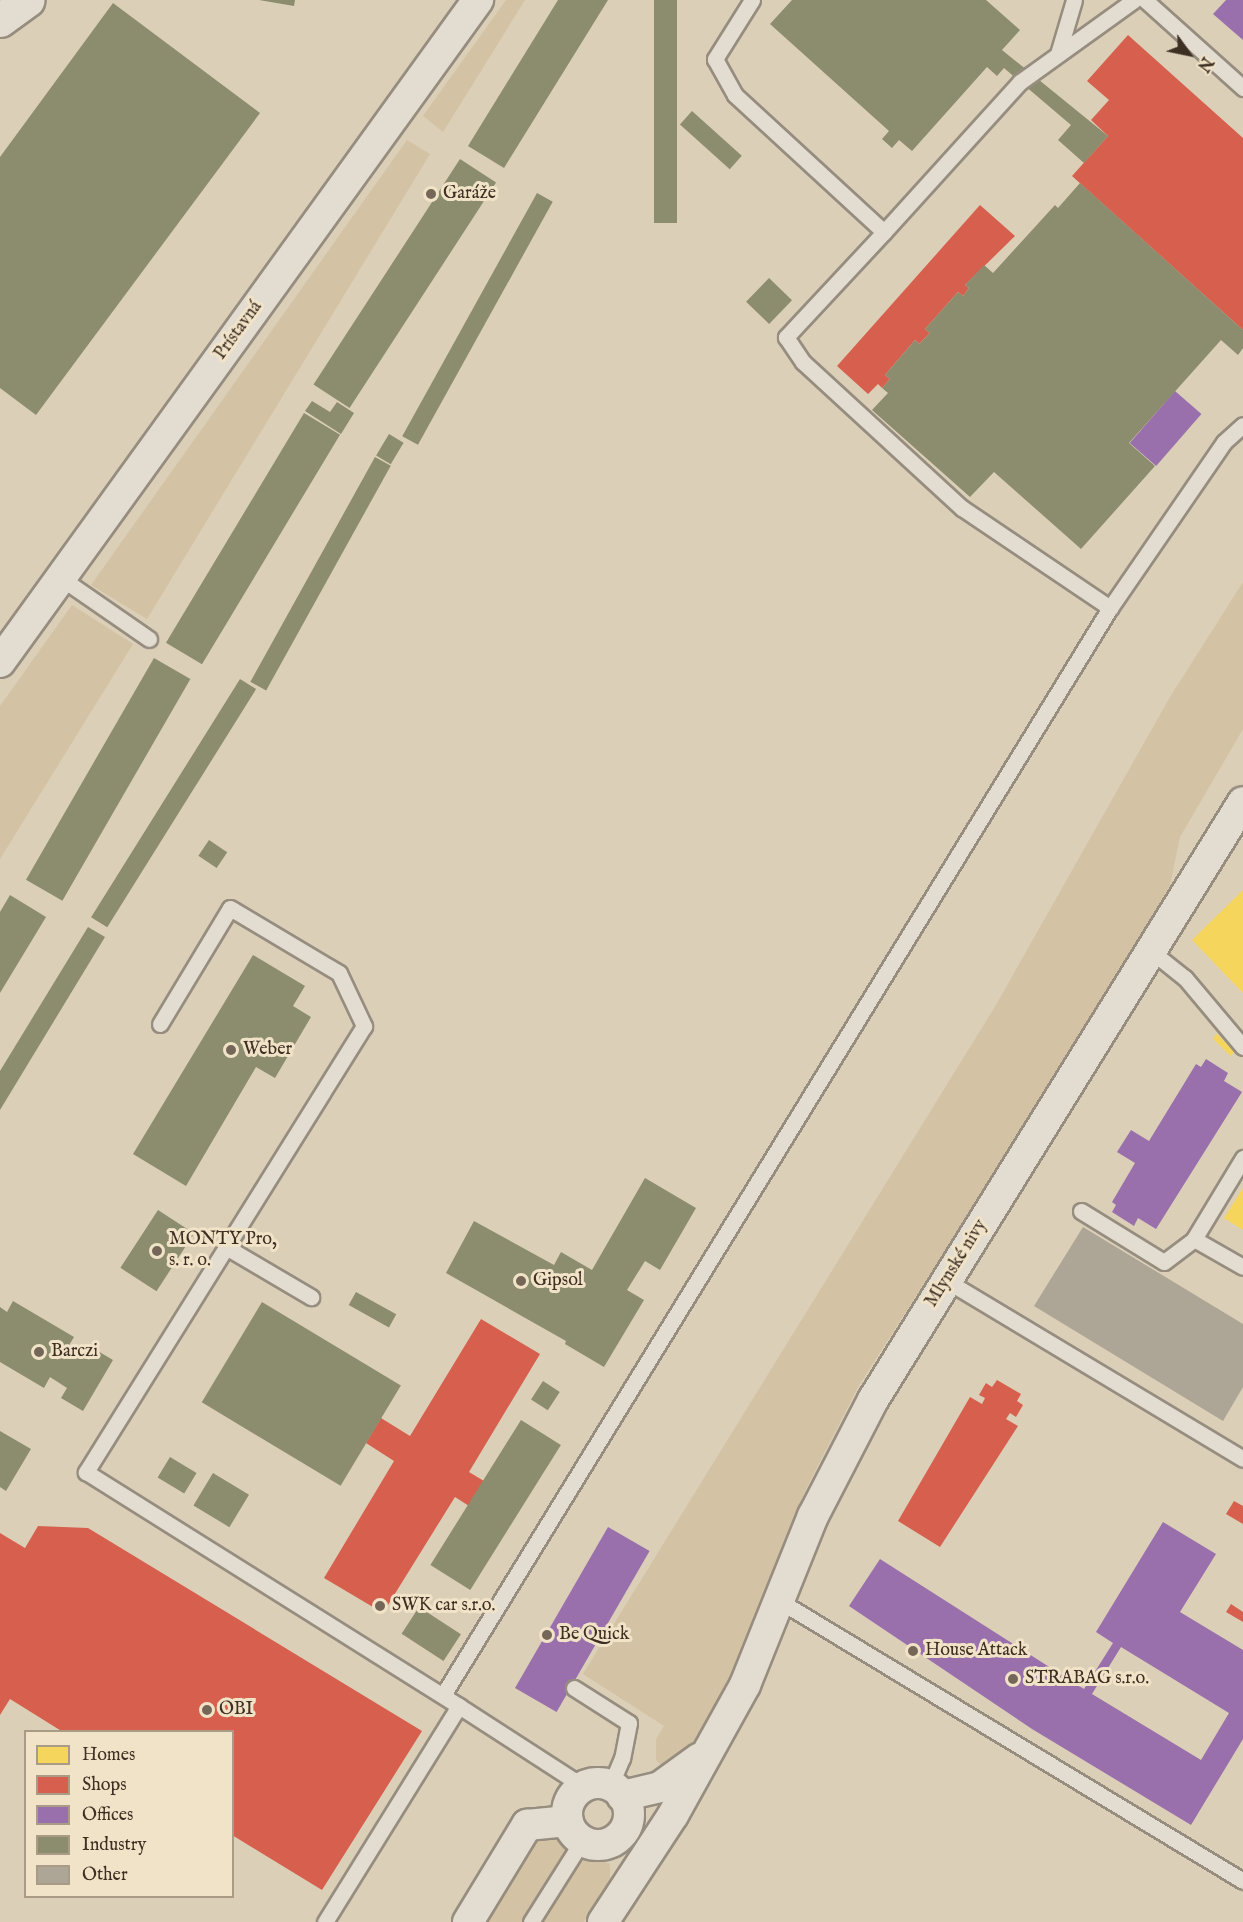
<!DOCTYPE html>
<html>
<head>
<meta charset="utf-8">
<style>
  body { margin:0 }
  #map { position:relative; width:1243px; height:1922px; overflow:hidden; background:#dbcfb8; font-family:"IM FELL English",serif }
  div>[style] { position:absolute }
  .green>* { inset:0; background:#d3c2a3 }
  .homes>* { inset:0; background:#f6d55c; transform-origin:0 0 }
  .shops>* { inset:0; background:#d6604d }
  .offices>* { inset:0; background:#9970ab; transform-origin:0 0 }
  .industry>* { inset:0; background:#8c8c6e; transform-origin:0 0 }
  .building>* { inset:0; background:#ada595 }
  .roads { filter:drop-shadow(2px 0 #968d7f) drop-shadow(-2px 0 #968d7f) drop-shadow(0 2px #968d7f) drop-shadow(0 -2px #968d7f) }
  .service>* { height:15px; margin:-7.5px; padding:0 7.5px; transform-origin:7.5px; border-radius:7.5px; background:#e2dcd1 }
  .minor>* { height:30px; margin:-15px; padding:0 15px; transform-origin:15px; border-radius:15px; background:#e2dcd1 }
  .minor>.ring { margin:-15px; padding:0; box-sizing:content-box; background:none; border:30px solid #e2dcd1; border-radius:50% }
  .secondary>* { height:33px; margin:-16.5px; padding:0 16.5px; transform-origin:16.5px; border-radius:16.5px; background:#e2dcd1 }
  .dots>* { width:16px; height:16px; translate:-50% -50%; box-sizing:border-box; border:3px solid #f1e3c7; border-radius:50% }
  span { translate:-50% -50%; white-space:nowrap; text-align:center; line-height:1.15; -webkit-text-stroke:6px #f1e3c7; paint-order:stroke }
  .poi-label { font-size:18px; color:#3e2f23 }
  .left { translate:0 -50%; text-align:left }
  .street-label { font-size:18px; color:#3e2f23 }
  .legend { position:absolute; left:24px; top:1730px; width:210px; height:168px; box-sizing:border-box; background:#f1e3c7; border:2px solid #a99b85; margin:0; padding:8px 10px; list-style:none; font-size:18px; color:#3e2f23 }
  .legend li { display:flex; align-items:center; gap:12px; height:30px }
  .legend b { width:30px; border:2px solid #a99b85 }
  .north { position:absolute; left:1159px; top:24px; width:60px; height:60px; -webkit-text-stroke:4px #f1e3c7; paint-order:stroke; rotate:123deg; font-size:16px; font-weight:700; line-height:24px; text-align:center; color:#3e2f23 }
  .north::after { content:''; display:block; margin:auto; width:21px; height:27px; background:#3e2f23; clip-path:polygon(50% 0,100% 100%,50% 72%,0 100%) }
</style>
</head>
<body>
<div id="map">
  <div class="green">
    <i style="clip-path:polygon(506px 0,525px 0,443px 132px,423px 116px)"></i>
    <i style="clip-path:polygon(407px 140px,430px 154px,147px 619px,91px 585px)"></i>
    <i style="clip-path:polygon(1243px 582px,1243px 729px,1180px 837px,1170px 885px,1093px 1019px,858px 1387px,805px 1491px,716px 1710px,687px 1755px,662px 1766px,656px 1760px,656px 1739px,664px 1726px,583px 1674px,996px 1005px,1170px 697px)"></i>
    <i style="clip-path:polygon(72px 605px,133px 644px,0 859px,0 706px)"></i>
    <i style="clip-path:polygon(535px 1834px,558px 1835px,582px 1854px,610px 1864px,610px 1879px,584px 1922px,481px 1922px)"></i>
  </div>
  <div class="homes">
    <i style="clip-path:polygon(1243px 890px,1243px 993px,1192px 940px)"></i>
    <i style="left:1217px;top:1034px;width:25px;height:6px;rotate:45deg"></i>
    <i style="clip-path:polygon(1243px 1188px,1243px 1230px,1224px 1218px)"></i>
  </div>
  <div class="shops">
    <i style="clip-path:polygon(1128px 35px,1243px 138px,1243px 330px,1072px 176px,1108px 136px,1091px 120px,1109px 100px,1087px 81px)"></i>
    <i style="clip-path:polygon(980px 205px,1015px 236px,965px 285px,969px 288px,963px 296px,958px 292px,925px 329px,930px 333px,919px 344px,915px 340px,885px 375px,890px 379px,882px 388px,878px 384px,868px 394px,837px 366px)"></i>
    <i style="clip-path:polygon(481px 1319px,540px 1354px,469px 1472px,484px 1481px,469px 1506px,455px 1497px,383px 1613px,324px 1578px,394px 1461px,366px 1443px,381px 1418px,410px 1436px)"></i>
    <i style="clip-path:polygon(997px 1380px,1021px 1394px,1017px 1401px,1023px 1405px,1016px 1417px,1010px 1413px,1006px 1419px,1018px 1426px,940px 1547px,898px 1521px,970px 1397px,982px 1404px,985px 1398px,979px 1395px,983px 1388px,986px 1383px,992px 1387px)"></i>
    <i style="clip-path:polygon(1234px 1501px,1243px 1506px,1243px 1524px,1226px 1514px)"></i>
    <i style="clip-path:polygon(38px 1526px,88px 1528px,422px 1731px,322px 1890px,232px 1835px,232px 1732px,63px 1732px,10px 1699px,0 1715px,0 1533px,25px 1548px)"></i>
    <i style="clip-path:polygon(1231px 1604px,1243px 1612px,1243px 1622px,1226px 1612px)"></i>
  </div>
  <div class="offices">
    <i style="clip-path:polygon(1226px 0,1243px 0,1243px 40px,1213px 14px)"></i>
    <i style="left:1175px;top:391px;width:35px;height:69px;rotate:41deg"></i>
    <i style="clip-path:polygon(1206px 1059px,1228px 1073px,1224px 1081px,1242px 1092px,1156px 1229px,1138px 1218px,1134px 1226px,1112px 1212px,1116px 1205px,1112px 1202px,1135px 1163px,1117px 1152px,1131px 1130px,1149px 1141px,1196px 1064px,1201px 1067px)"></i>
    <i style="clip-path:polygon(evenodd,1163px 1522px,1216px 1554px,1180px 1612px,1243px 1650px,1243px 1739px,1191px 1825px,1032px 1729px,849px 1606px,880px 1559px,1084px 1689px,1113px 1643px,1096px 1632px,1163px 1522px,1121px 1647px,1229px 1713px,1201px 1760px,1092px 1694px,1121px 1647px)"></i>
    <i style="left:608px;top:1527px;width:48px;height:186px;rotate:30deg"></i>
  </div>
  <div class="industry">
    <i style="clip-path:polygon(259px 0,295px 0,294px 6px)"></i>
    <i style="clip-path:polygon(558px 0,608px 0,504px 168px,468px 146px)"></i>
    <i style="left:654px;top:0;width:23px;height:223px"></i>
    <i style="clip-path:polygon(792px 0,986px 0,1020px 30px,1002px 50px,1108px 136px,1084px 163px,1058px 140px,1071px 125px,1004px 68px,997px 76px,987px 67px,912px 151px,899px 140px,892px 148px,882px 139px,889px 131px,770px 24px)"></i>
    <i style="clip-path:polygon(113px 3px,260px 113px,36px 415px,0 388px,0 157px)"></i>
    <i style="left:692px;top:111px;width:67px;height:18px;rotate:42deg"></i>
    <i style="left:460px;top:159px;width:43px;height:269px;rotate:33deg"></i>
    <i style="clip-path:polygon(1080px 183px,1243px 330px,1243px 348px,1238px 355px,1221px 340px,1129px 443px,1155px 466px,1081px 549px,994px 472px,970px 497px,872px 410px,888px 393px,882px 388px,890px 379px,885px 375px,915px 340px,919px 344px,930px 333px,925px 329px,958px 292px,963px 296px,969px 288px,965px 285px,984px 265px,993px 273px,1055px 205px,1058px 208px)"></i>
    <i style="left:537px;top:193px;width:18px;height:278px;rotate:29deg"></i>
    <i style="left:769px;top:278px;width:32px;height:33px;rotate:44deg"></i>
    <i style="clip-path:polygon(312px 401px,330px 412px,337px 402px,354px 413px,341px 434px,305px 411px)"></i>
    <i style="left:304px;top:413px;width:42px;height:268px;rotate:31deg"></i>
    <i style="left:389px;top:434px;width:17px;height:25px;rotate:31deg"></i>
    <i style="left:375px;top:457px;width:18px;height:257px;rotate:29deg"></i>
    <i style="left:154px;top:658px;width:42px;height:256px;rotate:30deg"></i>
    <i style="left:240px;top:679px;width:19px;height:281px;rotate:32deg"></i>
    <i style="left:209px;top:840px;width:22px;height:19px;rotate:34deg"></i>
    <i style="clip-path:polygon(10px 895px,46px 917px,0 993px,0 912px)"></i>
    <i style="clip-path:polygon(88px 927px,105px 937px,0 1110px,0 1071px)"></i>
    <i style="clip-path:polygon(253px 955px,305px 986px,293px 1006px,311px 1017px,275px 1078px,256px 1067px,186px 1186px,133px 1154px)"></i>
    <i style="clip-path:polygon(645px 1178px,696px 1208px,660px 1270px,645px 1261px,627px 1290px,644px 1300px,604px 1367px,565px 1344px,566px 1341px,446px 1273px,474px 1221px,554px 1265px,561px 1252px,592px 1270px)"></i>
    <i style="left:158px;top:1210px;width:43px;height:69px;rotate:33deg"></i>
    <i style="left:356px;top:1292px;width:46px;height:15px;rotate:29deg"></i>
    <i style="clip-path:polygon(13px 1301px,74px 1337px,68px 1347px,85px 1357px,91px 1347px,113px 1360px,83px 1411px,61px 1398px,67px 1388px,50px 1377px,44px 1388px,0 1362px,0 1307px,7px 1312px)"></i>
    <i style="left:262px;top:1302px;width:162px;height:117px;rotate:31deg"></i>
    <i style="left:543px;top:1381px;width:20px;height:22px;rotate:33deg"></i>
    <i style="left:521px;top:1420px;width:47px;height:171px;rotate:32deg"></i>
    <i style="clip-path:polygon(0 1431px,31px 1449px,6px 1491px,0 1487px)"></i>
    <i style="left:170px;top:1457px;width:31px;height:24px;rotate:31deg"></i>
    <i style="left:213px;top:1473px;width:42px;height:38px;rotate:31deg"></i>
    <i style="left:419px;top:1607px;width:50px;height:32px;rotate:33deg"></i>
  </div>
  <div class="building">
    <i style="clip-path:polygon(1083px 1227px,1243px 1324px,1243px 1387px,1223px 1421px,1034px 1306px)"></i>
  </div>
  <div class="roads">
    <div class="service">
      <i style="left:752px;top:0;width:70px;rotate:122.1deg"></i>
      <i style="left:715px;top:59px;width:41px;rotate:60.9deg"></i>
      <i style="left:735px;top:95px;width:202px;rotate:42.6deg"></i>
      <i style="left:884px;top:232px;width:144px;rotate:133deg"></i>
      <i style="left:786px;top:337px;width:30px;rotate:56deg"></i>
      <i style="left:803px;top:362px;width:216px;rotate:42.6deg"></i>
      <i style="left:962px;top:508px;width:179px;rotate:34deg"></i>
      <i style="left:1110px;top:608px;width:201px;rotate:-55.5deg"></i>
      <i style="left:1224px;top:442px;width:25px;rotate:-42deg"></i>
      <i style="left:1145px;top:0;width:132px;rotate:41.9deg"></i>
      <i style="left:1058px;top:54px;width:56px;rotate:-73.5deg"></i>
      <i style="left:884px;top:232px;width:202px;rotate:-47.8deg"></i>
      <i style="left:1020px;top:82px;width:140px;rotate:-35.7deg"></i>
      <i style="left:61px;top:578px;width:107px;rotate:34.7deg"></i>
      <i style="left:1151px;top:951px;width:43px;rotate:38.5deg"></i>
      <i style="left:1185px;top:978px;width:90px;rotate:50deg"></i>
      <i style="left:160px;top:1024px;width:135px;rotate:-58.9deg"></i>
      <i style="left:230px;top:908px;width:127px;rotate:30.8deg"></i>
      <i style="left:339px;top:973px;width:59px;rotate:64.7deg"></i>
      <i style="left:364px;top:1026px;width:526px;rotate:121.94deg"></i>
      <i style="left:86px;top:1472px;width:440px;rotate:32.1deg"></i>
      <i style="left:1081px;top:1211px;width:97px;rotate:31.6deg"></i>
      <i style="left:1164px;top:1262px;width:38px;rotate:-37deg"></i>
      <i style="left:1194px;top:1239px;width:56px;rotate:29.7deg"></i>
      <i style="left:1194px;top:1239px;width:95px;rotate:-58.8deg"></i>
      <i style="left:226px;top:1247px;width:99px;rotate:30.5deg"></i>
      <i style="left:947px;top:1281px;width:345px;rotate:31deg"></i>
      <i style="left:778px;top:1600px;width:543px;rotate:31.14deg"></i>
      <i style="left:574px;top:1688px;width:65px;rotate:32.5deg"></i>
      <i style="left:629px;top:1723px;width:36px;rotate:101deg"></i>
      <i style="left:622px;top:1758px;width:30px;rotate:113deg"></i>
      <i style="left:443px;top:1695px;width:1275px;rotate:-58.47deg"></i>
      <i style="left:325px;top:1922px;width:254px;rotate:-58.2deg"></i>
      <i style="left:459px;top:1706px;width:149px;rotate:32.9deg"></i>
      <i style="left:531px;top:1922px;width:96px;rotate:-57.8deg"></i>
    </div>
    <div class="minor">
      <i style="left:0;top:662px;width:817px;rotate:-54.17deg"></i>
      <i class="ring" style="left:567px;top:1783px;width:32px;height:32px"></i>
      <i style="left:622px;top:1796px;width:39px;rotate:-13deg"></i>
      <i style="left:660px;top:1787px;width:49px;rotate:-35.9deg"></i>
      <i style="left:468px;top:1922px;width:114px;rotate:-58.7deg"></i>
      <i style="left:527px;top:1825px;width:41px;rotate:-5.6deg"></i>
      <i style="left:603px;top:1922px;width:128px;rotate:-56.8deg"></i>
      <i style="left:673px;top:1815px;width:149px;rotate:-61deg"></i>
      <i style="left:745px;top:1685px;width:182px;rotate:-68.1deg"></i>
      <i style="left:813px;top:1516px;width:131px;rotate:-62.7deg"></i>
      <i style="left:873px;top:1400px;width:703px;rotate:-58.25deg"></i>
    </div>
    <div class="secondary">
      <i style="left:0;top:20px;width:34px;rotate:-36deg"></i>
    </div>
  </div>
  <div class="dots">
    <i style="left:431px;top:194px;background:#756757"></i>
    <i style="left:231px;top:1050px;background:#756757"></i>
    <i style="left:157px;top:1251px;background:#756757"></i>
    <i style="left:521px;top:1281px;background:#756757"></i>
    <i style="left:39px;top:1352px;background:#756757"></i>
    <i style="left:380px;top:1606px;background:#756757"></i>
    <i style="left:547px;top:1635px;background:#756757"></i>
    <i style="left:913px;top:1651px;background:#756757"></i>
    <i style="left:1013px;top:1679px;background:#756757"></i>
    <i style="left:207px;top:1710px;background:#756757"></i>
  </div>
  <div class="poi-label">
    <span class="left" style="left:443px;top:194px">Garáže</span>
    <span class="left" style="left:243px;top:1050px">Weber</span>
    <span class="left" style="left:169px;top:1251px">MONTY Pro,<br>s. r. o.</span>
    <span class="left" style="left:533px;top:1281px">Gipsol</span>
    <span class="left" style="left:51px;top:1352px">Barczi</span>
    <span class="left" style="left:392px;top:1606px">SWK car s.r.o.</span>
    <span class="left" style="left:559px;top:1635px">Be Quick</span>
    <span class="left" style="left:925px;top:1651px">House Attack</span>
    <span class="left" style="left:1025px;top:1679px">STRABAG s.r.o.</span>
    <span class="left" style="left:219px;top:1710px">OBI</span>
  </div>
  <div class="street-label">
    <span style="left:239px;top:331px;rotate:-54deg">Prístavná</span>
    <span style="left:957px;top:1264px;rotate:-58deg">Mlynské nivy</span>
  </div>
  <ul class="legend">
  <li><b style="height:16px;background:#f6d55c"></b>Homes</li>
  <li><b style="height:16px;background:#d6604d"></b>Shops</li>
  <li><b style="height:16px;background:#9970ab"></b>Offices</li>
  <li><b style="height:16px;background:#8c8c6e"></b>Industry</li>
  <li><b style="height:16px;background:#ada595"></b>Other</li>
  </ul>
  <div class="north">N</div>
</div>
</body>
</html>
